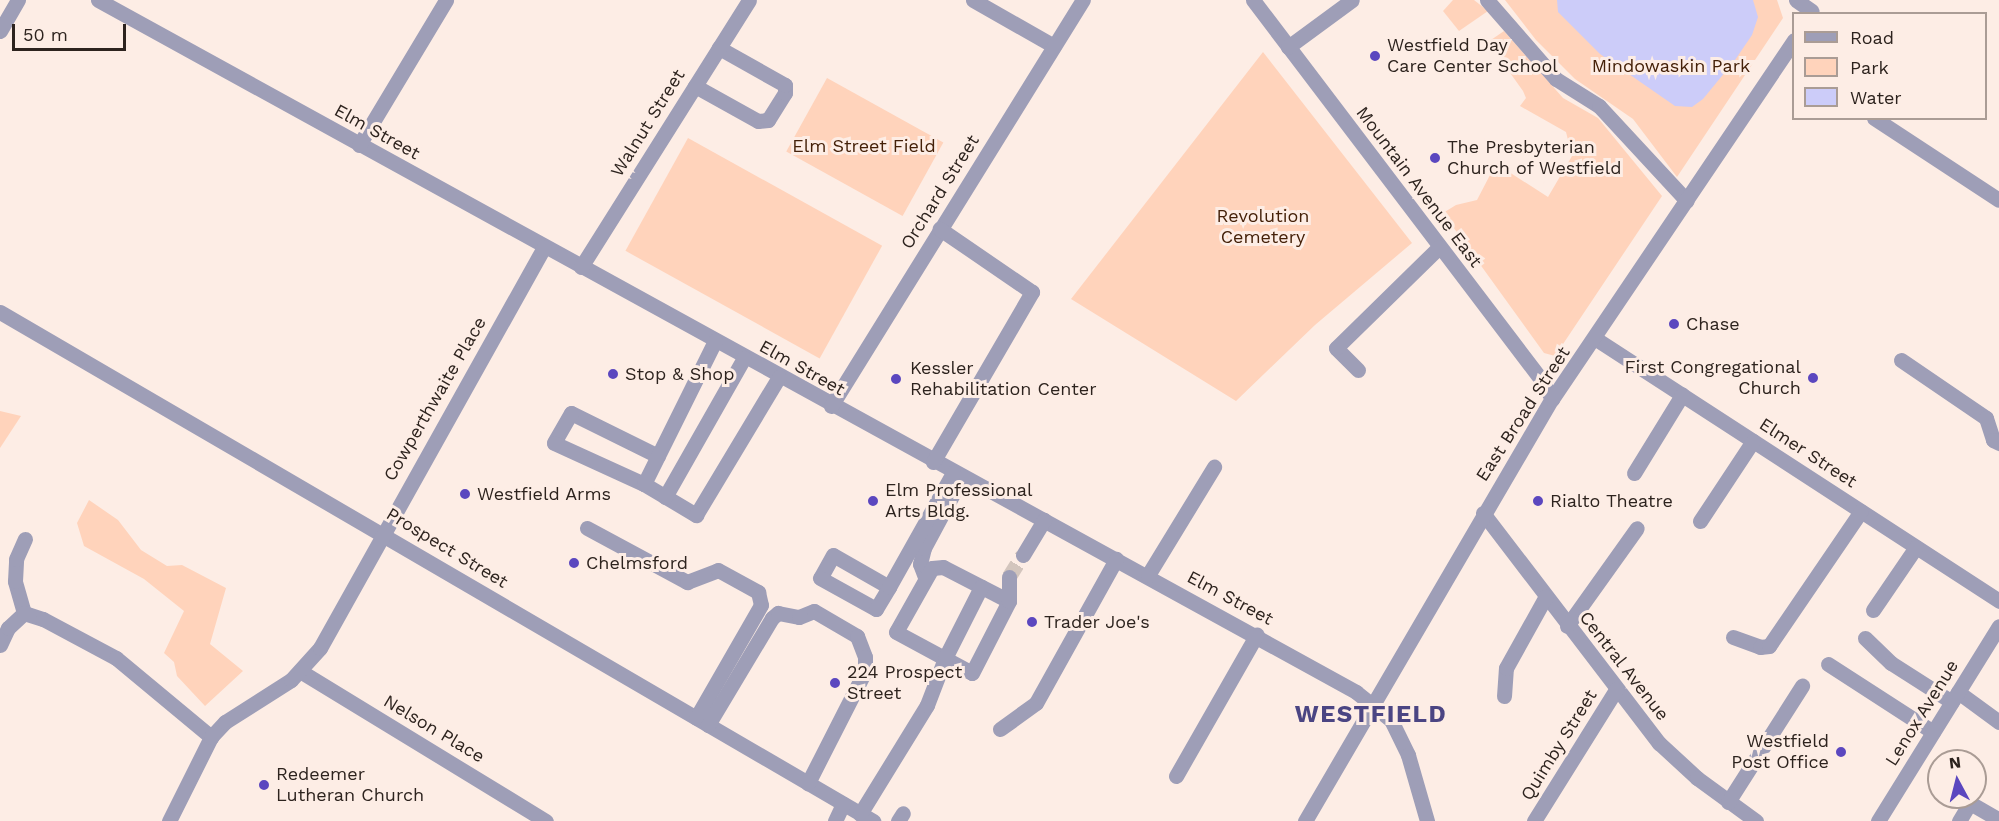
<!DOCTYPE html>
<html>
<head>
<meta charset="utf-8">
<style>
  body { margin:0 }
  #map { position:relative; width:1999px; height:821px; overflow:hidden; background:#fdede5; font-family:"Work Sans",sans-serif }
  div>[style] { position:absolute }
  .green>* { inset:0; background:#ffd3bb; transform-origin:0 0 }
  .water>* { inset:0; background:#ccccf9 }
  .minor-tunnel>* { height:15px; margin-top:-7.5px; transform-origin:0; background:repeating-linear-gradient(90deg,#d3c5bd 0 15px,transparent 0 23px) }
  .minor>* { height:15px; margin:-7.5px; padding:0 7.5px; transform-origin:7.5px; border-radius:7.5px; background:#9e9eb7 }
  .dots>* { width:16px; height:16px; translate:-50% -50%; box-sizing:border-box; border:3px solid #fdede5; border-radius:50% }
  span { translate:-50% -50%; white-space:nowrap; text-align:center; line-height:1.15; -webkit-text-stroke:6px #fdede5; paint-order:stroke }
  .poi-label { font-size:18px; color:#2d231e }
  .left { translate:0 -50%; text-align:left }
  .right { translate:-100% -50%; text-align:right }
  .park-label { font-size:18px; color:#442008 }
  .street-label { font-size:18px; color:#2d231e }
  .district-label { font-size:24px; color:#4b4583; font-weight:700; letter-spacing:1.5px }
  .legend { position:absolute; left:1792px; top:12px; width:195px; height:108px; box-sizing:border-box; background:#fdede5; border:2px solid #aa9c95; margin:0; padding:8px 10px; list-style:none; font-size:18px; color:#2d231e }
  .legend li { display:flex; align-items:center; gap:12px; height:30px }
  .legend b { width:30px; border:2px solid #aa9c95 }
  .north { position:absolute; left:1927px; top:749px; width:60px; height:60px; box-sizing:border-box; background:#fdede5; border:2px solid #aa9c95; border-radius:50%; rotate:353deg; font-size:16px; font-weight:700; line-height:24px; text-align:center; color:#2d231e }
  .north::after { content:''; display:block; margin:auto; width:21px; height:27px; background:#5b47bf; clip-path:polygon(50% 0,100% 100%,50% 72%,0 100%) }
  .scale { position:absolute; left:12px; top:24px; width:114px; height:27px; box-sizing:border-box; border:3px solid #2d231e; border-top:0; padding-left:8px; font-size:18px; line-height:21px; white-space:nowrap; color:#2d231e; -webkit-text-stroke:4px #fdede5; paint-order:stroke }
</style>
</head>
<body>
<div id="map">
  <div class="green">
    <i style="clip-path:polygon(1453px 0,1474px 0,1488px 11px,1459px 31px,1443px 11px)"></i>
    <i style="clip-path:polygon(1505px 0,1777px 0,1783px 18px,1677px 177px,1633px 119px,1575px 79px,1536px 40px)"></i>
    <i style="clip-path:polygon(1504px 31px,1563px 98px,1598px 118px,1662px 196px,1555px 356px,1544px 353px,1443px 213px,1456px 205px,1477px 200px,1490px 175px,1509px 172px,1548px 197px,1572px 156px,1566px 132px,1520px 106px,1526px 98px,1523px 91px,1488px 42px)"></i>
    <i style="clip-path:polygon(1263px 52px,1412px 243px,1315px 325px,1236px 401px,1071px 299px)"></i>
    <i style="left:827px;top:78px;width:133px;height:84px;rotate:29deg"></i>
    <i style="left:688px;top:138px;width:222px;height:129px;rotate:29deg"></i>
    <i style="clip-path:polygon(0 411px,21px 416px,0 448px)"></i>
    <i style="clip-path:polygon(89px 500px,118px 520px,141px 550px,167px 566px,182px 565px,226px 588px,210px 644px,243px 671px,205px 706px,177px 676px,174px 662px,164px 653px,184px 611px,144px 579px,84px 546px,77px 523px)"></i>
  </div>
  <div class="water">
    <i style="clip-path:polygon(1557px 0,1753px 0,1758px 17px,1752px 35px,1735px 60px,1703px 99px,1692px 107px,1675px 106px,1600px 54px,1558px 12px)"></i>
  </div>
  <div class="minor-tunnel">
    <i style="left:1009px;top:577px;width:26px;rotate:-58deg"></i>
  </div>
  <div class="minor">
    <i style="left:98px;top:0;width:1436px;rotate:28.81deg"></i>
    <i style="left:1356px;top:692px;width:45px;rotate:38.7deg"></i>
    <i style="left:1391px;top:720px;width:39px;rotate:64deg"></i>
    <i style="left:1408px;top:755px;width:69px;rotate:73.9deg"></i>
    <i style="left:973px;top:0;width:93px;rotate:29.6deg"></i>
    <i style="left:1253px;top:0;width:476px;rotate:52.8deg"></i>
    <i style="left:1541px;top:379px;width:23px;rotate:61deg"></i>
    <i style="left:1487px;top:0;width:105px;rotate:48.9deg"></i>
    <i style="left:1556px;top:79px;width:51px;rotate:32.1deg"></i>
    <i style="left:1599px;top:106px;width:129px;rotate:47.2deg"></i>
    <i style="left:1796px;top:0;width:19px;rotate:35deg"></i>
    <i style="left:0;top:31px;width:36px;rotate:-60deg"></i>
    <i style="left:1288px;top:47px;width:79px;rotate:-36.3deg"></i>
    <i style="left:695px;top:86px;width:72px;rotate:29.1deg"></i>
    <i style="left:758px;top:121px;width:10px;rotate:-6deg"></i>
    <i style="left:768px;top:120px;width:32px;rotate:-58deg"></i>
    <i style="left:785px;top:93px;width:8px;rotate:-90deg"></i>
    <i style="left:785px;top:85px;width:76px;rotate:-150.7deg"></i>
    <i style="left:1874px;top:118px;width:149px;rotate:33.3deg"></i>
    <i style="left:359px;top:145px;width:169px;rotate:-59deg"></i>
    <i style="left:581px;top:267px;width:315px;rotate:-57.8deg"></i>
    <i style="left:0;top:312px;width:1011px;rotate:30.24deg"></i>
    <i style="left:1596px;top:339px;width:481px;rotate:33deg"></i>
    <i style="left:1901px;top:360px;width:103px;rotate:34.3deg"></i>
    <i style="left:1986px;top:418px;width:23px;rotate:72deg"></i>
    <i style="left:1993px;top:440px;width:7px;rotate:27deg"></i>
    <i style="left:1358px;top:370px;width:31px;rotate:-135deg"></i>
    <i style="left:1336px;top:348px;width:144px;rotate:-44.4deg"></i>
    <i style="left:831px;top:406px;width:478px;rotate:-58.2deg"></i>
    <i style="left:658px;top:456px;width:97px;rotate:-153.7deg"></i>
    <i style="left:571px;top:413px;width:34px;rotate:120deg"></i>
    <i style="left:554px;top:443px;width:99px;rotate:24.5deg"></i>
    <i style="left:644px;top:484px;width:61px;rotate:30.8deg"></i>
    <i style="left:696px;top:515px;width:161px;rotate:-59deg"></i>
    <i style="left:933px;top:462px;width:197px;rotate:-59.8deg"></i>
    <i style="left:1032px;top:292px;width:112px;rotate:-145.6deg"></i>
    <i style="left:1634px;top:473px;width:92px;rotate:-58.4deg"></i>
    <i style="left:644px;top:484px;width:160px;rotate:-63.6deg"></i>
    <i style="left:665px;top:497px;width:160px;rotate:-60.4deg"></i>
    <i style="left:1483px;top:513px;width:290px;rotate:52.6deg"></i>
    <i style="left:1659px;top:743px;width:52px;rotate:42.6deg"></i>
    <i style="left:1697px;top:778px;width:73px;rotate:36.1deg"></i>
    <i style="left:1700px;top:521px;width:96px;rotate:-56.5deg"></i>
    <i style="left:587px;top:528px;width:114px;rotate:28.4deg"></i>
    <i style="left:687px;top:582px;width:33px;rotate:-21deg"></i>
    <i style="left:718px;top:570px;width:46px;rotate:28.8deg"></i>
    <i style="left:758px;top:592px;width:13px;rotate:77deg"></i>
    <i style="left:761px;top:605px;width:130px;rotate:119.9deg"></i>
    <i style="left:1023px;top:555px;width:41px;rotate:-59deg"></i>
    <i style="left:1148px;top:575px;width:127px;rotate:-58.6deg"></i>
    <i style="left:925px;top:577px;width:14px;rotate:-111deg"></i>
    <i style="left:920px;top:564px;width:16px;rotate:-76deg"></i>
    <i style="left:924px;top:548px;width:81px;rotate:-61.8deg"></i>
    <i style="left:889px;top:587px;width:64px;rotate:-150.3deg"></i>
    <i style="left:833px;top:555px;width:26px;rotate:119deg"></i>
    <i style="left:820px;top:578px;width:64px;rotate:29deg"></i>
    <i style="left:876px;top:609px;width:26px;rotate:-59deg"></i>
    <i style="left:889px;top:587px;width:131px;rotate:-60.7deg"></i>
    <i style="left:1009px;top:601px;width:74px;rotate:-152.7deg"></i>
    <i style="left:943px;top:567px;width:11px;rotate:175deg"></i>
    <i style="left:932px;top:568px;width:73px;rotate:119.4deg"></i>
    <i style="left:896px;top:632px;width:86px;rotate:28.3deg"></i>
    <i style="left:972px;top:673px;width:81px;rotate:-62.8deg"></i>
    <i style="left:1009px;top:601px;width:24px;rotate:-90deg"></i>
    <i style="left:1873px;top:610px;width:76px;rotate:-55.7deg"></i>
    <i style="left:24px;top:613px;width:33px;rotate:-106deg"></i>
    <i style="left:15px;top:581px;width:22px;rotate:-87deg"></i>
    <i style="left:16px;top:559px;width:22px;rotate:-66deg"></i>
    <i style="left:1567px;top:626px;width:120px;rotate:-54.5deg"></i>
    <i style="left:1733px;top:637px;width:29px;rotate:20deg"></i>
    <i style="left:1760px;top:647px;width:9px;rotate:-6deg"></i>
    <i style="left:1769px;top:646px;width:163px;rotate:-55.7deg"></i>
    <i style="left:1865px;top:638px;width:36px;rotate:44deg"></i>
    <i style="left:1891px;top:663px;width:72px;rotate:32.6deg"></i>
    <i style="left:0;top:645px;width:19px;rotate:-65deg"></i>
    <i style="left:8px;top:628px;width:22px;rotate:-43deg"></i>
    <i style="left:24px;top:613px;width:20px;rotate:18deg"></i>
    <i style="left:43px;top:619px;width:83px;rotate:28.1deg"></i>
    <i style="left:116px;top:658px;width:124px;rotate:39.7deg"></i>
    <i style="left:1828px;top:664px;width:125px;rotate:32.9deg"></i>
    <i style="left:300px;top:671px;width:288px;rotate:31.4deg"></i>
    <i style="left:1958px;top:692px;width:51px;rotate:36.2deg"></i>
    <i style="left:1504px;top:696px;width:28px;rotate:-86deg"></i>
    <i style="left:1506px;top:668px;width:82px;rotate:-60.9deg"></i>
    <i style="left:708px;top:725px;width:125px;rotate:-59.1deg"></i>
    <i style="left:772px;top:618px;width:8px;rotate:-40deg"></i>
    <i style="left:778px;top:613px;width:21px;rotate:11deg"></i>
    <i style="left:799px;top:617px;width:16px;rotate:-22deg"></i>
    <i style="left:814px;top:611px;width:50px;rotate:30.2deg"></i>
    <i style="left:857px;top:636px;width:22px;rotate:69deg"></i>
    <i style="left:865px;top:657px;width:14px;rotate:90deg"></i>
    <i style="left:865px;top:671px;width:126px;rotate:117deg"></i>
    <i style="left:1000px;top:729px;width:44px;rotate:-35.8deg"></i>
    <i style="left:1036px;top:703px;width:165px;rotate:-60.9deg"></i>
    <i style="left:1176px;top:776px;width:163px;rotate:-60.3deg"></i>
    <i style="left:1728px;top:802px;width:138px;rotate:-57.5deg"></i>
    <i style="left:860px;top:814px;width:128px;rotate:-58.4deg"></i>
    <i style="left:927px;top:705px;width:50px;rotate:-69deg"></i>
    <i style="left:945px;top:658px;width:80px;rotate:-63.1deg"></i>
    <i style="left:169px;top:821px;width:94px;rotate:-63.4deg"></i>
    <i style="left:211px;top:737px;width:21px;rotate:-47deg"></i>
    <i style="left:225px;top:722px;width:78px;rotate:-32.5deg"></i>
    <i style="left:291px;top:680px;width:43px;rotate:-47.8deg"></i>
    <i style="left:320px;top:648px;width:459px;rotate:-60.8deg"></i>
    <i style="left:835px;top:821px;width:19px;rotate:-65deg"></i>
    <i style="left:898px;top:821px;width:9px;rotate:-58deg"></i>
    <i style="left:1305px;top:821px;width:489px;rotate:-59.7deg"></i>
    <i style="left:1552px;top:399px;width:433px;rotate:-56deg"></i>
    <i style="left:1534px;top:821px;width:155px;rotate:-58deg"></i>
    <i style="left:1878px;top:821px;width:229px;rotate:-58.2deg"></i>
    <i style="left:1959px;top:821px;width:21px;rotate:-59deg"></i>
    <i style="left:1970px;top:803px;width:34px;rotate:30deg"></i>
  </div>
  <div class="dots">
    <i style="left:1375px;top:56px;background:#5b47bf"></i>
    <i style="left:1435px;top:158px;background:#5b47bf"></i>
    <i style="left:1674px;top:324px;background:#5b47bf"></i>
    <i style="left:613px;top:374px;background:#5b47bf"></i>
    <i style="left:1813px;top:378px;background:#5b47bf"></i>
    <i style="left:896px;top:379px;background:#5b47bf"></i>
    <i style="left:465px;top:494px;background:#5b47bf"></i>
    <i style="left:873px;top:501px;background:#5b47bf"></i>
    <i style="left:1538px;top:501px;background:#5b47bf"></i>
    <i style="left:574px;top:563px;background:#5b47bf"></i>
    <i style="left:1032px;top:622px;background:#5b47bf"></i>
    <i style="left:835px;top:683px;background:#5b47bf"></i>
    <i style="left:1841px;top:752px;background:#5b47bf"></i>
    <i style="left:264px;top:785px;background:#5b47bf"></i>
  </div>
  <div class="poi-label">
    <span class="left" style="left:1387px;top:56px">Westfield Day<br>Care Center School</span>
    <span class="left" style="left:1447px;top:158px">The Presbyterian<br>Church of Westfield</span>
    <span class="left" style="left:1686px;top:324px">Chase</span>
    <span class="right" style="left:1801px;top:378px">First Congregational<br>Church</span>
    <span class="left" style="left:910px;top:379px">Kessler<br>Rehabilitation Center</span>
    <span class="left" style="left:625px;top:374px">Stop &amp; Shop</span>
    <span class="left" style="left:885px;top:501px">Elm Professional<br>Arts Bldg.</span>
    <span class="left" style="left:477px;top:494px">Westfield Arms</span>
    <span class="left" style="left:1550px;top:501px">Rialto Theatre</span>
    <span class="left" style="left:586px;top:563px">Chelmsford</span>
    <span class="left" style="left:1044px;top:622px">Trader Joe's</span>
    <span class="left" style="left:847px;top:683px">224 Prospect<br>Street</span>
    <span class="right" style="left:1829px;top:752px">Westfield<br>Post Office</span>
    <span class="left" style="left:276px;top:785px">Redeemer<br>Lutheran Church</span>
  </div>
  <div class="park-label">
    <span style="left:1671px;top:66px">Mindowaskin Park</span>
    <span style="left:864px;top:146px">Elm Street Field</span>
    <span style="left:1263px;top:227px">Revolution<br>Cemetery</span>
  </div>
  <div class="street-label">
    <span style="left:648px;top:123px;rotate:-58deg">Walnut Street</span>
    <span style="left:377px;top:132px;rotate:29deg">Elm Street</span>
    <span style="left:1419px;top:187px;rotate:53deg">Mountain Avenue East</span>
    <span style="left:940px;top:192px;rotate:-58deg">Orchard Street</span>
    <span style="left:802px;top:368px;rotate:29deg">Elm Street</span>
    <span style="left:435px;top:399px;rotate:-60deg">Cowperthwaite Place</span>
    <span style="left:1523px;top:414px;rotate:-57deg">East Broad Street</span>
    <span style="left:1808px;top:453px;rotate:33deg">Elmer Street</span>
    <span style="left:447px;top:548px;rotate:31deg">Prospect Street</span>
    <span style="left:1230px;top:598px;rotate:28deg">Elm Street</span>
    <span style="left:1624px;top:666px;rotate:52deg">Central Avenue</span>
    <span style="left:1922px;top:713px;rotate:-58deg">Lenox Avenue</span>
    <span style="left:434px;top:729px;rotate:31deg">Nelson Place</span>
    <span style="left:1559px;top:745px;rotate:-58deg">Quimby Street</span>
  </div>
  <div class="district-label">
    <span style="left:1371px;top:715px">WESTFIELD</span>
  </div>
  <ul class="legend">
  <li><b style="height:8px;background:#9e9eb7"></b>Road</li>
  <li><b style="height:16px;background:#ffd3bb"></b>Park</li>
  <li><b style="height:16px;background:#ccccf9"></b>Water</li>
  </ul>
  <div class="north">N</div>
  <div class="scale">50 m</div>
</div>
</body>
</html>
